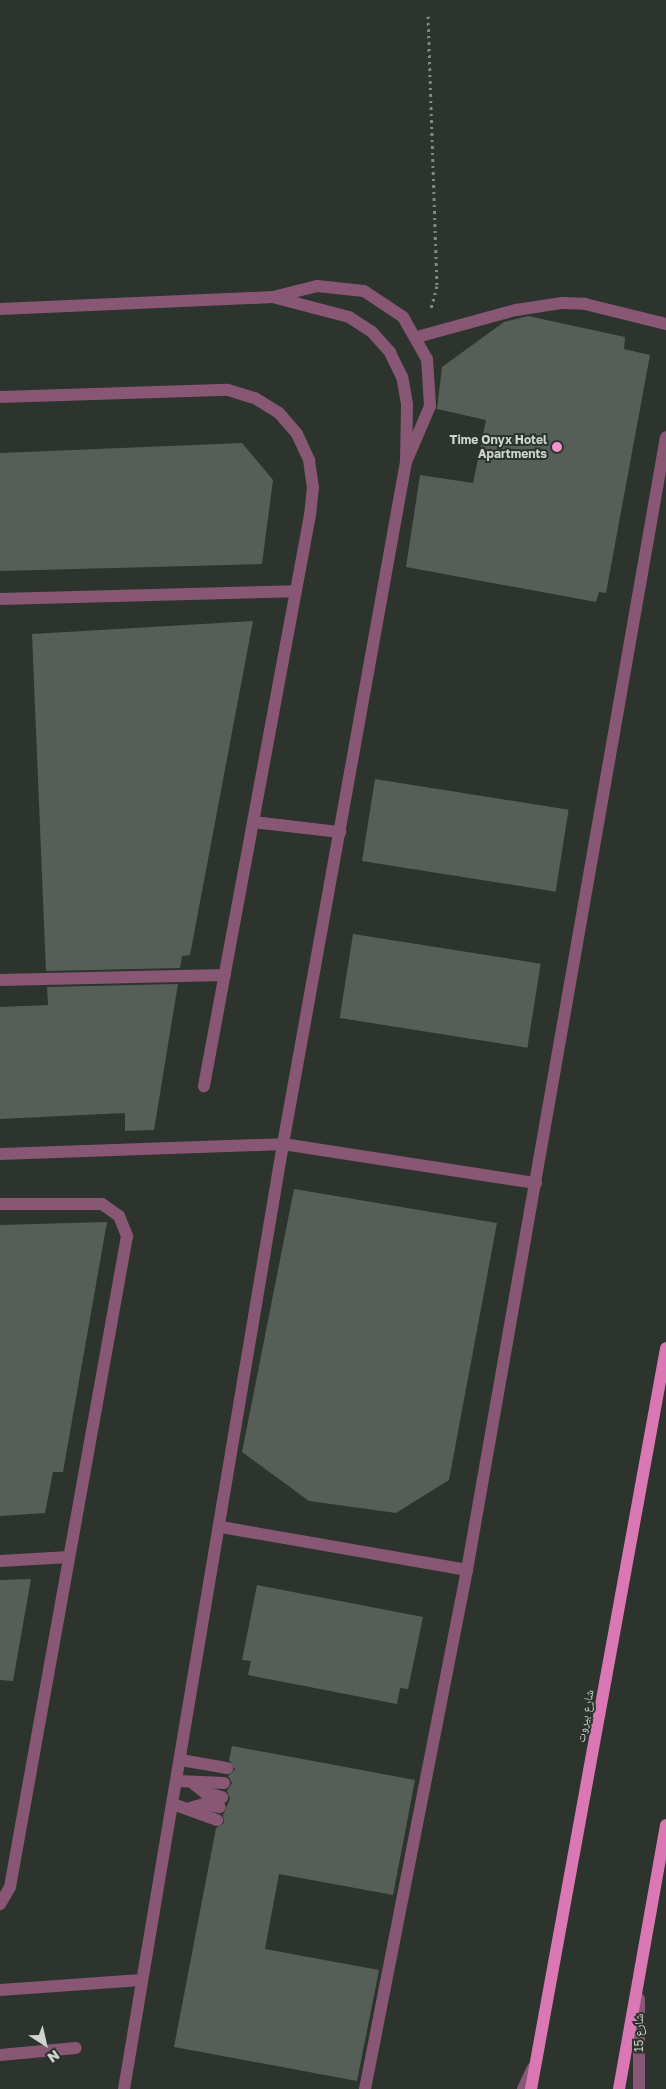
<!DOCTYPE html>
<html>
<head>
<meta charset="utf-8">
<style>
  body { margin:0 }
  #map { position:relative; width:666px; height:2089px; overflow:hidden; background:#2c342d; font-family:"Golos Text","Noto Naskh Arabic",sans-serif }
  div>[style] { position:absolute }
  .building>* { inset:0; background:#565e58; transform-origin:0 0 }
  .path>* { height:3px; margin-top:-1.5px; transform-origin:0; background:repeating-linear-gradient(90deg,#828883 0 2.5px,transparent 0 6.5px) }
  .lane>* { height:12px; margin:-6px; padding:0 6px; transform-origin:6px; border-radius:6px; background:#875774 }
  .street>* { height:12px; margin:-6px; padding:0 6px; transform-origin:6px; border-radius:6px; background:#875774 }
  .primary>* { height:12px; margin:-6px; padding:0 6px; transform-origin:6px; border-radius:6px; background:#da78b5 }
  .dots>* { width:14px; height:14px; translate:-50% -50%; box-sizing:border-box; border:2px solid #2c342d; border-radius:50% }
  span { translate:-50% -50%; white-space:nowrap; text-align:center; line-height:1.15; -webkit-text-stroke:4px #2c342d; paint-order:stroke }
  .poi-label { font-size:12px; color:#ced3cf; font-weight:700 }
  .right { translate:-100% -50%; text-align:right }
  .street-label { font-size:12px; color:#ced3cf }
  .north { position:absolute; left:20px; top:2019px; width:50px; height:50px; -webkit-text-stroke:4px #2c342d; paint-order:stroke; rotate:145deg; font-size:14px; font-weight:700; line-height:20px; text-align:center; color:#ced3cf }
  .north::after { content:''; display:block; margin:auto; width:18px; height:22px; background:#ced3cf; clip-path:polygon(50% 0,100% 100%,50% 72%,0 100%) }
</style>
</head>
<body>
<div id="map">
  <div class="building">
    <i style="clip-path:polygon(528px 316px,625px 337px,624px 349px,650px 355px,606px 593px,599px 592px,596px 602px,406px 567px,420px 475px,473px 483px,486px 420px,437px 409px,442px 367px,504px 322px)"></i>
    <i style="clip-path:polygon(242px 443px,273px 480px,262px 564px,0 571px,0 453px)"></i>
    <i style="clip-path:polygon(253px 621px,190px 955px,182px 956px,180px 968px,46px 971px,32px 634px)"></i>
    <i style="left:375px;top:779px;width:196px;height:83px;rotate:9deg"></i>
    <i style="left:353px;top:934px;width:190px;height:85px;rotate:9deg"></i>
    <i style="clip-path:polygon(178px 984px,154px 1130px,125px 1131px,125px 1113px,0 1119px,0 1007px,48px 1005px,47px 987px)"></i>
    <i style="clip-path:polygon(294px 1189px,497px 1223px,449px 1480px,396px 1513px,309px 1501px,242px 1452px)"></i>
    <i style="clip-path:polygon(107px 1222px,63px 1472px,53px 1472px,45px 1513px,0 1516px,0 1225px)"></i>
    <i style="clip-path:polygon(31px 1579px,13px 1681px,0 1680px,0 1580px)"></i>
    <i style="clip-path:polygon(257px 1585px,423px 1617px,408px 1689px,400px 1688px,397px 1704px,248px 1675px,251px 1661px,242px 1660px)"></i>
    <i style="clip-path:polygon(232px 1746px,415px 1780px,393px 1895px,279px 1874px,265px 1949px,379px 1970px,357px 2081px,174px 2047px,216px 1828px,224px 1823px,223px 1815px,230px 1799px,227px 1791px,232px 1783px,228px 1776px,235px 1769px,229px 1760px)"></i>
  </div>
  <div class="path">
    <i style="left:428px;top:16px;width:270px;rotate:88.1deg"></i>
    <i style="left:437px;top:286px;width:24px;rotate:105deg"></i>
  </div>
  <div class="lane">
    <i style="left:0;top:397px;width:228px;rotate:-1.8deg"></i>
    <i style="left:228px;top:390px;width:28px;rotate:17deg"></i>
    <i style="left:255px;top:398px;width:28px;rotate:32deg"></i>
    <i style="left:279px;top:413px;width:28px;rotate:49deg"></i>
    <i style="left:297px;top:434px;width:29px;rotate:65deg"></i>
    <i style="left:309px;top:460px;width:27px;rotate:82deg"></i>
    <i style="left:313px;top:487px;width:28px;rotate:96deg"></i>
    <i style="left:310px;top:515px;width:581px;rotate:100.52deg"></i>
    <i style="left:0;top:599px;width:296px;rotate:-1.5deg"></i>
    <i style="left:253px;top:822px;width:88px;rotate:6.6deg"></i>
    <i style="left:0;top:980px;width:225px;rotate:-1.3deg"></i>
    <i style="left:0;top:1154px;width:283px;rotate:-2deg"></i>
    <i style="left:283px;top:1144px;width:256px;rotate:8.8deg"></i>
    <i style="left:0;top:1204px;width:102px"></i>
    <i style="left:102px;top:1204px;width:21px;rotate:35deg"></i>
    <i style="left:119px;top:1216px;width:22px;rotate:68deg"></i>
    <i style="left:127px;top:1236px;width:661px;rotate:100.19deg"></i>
    <i style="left:10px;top:1887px;width:20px;rotate:120deg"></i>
    <i style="left:0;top:1561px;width:69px;rotate:-3.3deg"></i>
    <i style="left:181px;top:1760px;width:47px;rotate:9.9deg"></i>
    <i style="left:178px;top:1781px;width:46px;rotate:2.5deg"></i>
    <i style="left:194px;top:1784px;width:13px;rotate:39deg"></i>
    <i style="left:204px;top:1792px;width:19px;rotate:16deg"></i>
    <i style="left:173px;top:1804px;width:47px;rotate:20deg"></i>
    <i style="left:190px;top:1808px;width:15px;rotate:-16deg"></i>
    <i style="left:204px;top:1804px;width:16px;rotate:11deg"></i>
    <i style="left:0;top:2055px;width:76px;rotate:-5.3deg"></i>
  </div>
  <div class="street">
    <i style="left:0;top:309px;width:273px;rotate:-2.5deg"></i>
    <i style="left:273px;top:297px;width:45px;rotate:-14deg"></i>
    <i style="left:317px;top:286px;width:47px;rotate:6.1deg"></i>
    <i style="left:364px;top:291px;width:47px;rotate:33.7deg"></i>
    <i style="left:403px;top:317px;width:48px;rotate:60.3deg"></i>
    <i style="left:427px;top:359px;width:47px;rotate:86.3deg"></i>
    <i style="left:430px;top:406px;width:59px;rotate:113.1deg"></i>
    <i style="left:417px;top:337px;width:103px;rotate:-15.3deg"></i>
    <i style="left:516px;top:310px;width:47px;rotate:-8.7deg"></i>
    <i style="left:562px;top:303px;width:23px;rotate:2deg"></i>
    <i style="left:585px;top:304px;width:83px;rotate:13.9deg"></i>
    <i style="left:221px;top:1527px;width:250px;rotate:9.9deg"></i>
    <i style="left:0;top:1990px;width:141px;rotate:-4.1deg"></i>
    <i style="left:639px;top:1999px;width:90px;rotate:90deg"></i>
    <i style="left:124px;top:2089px;width:958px;rotate:-80.45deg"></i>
    <i style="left:283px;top:1144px;width:693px;rotate:-79.78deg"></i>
    <i style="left:406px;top:462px;width:58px;rotate:-89deg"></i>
    <i style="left:407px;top:404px;width:27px;rotate:-100deg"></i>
    <i style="left:402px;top:377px;width:28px;rotate:-116deg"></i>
    <i style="left:390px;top:352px;width:27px;rotate:-132deg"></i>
    <i style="left:372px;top:332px;width:27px;rotate:-147deg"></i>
    <i style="left:349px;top:317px;width:79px;rotate:-165.3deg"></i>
    <i style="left:365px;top:2089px;width:529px;rotate:-78.88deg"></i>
    <i style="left:467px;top:1570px;width:1150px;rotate:-80.04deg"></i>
    <i style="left:523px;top:2089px;width:23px;rotate:-65deg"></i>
  </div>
  <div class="primary">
    <i style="left:531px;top:2089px;width:753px;rotate:-79.67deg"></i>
    <i style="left:619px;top:2089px;width:268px;rotate:-79.9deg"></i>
  </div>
  <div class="dots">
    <i style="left:557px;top:447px;background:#f690cf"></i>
  </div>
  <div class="poi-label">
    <span class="right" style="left:547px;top:447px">Time Onyx Hotel<br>Apartments</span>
  </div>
  <div class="street-label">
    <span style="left:585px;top:1716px;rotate:-80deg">شارع بيروت</span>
    <span style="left:639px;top:2033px;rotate:-90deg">شارع 15</span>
  </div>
  <div class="north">N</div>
</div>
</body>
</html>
